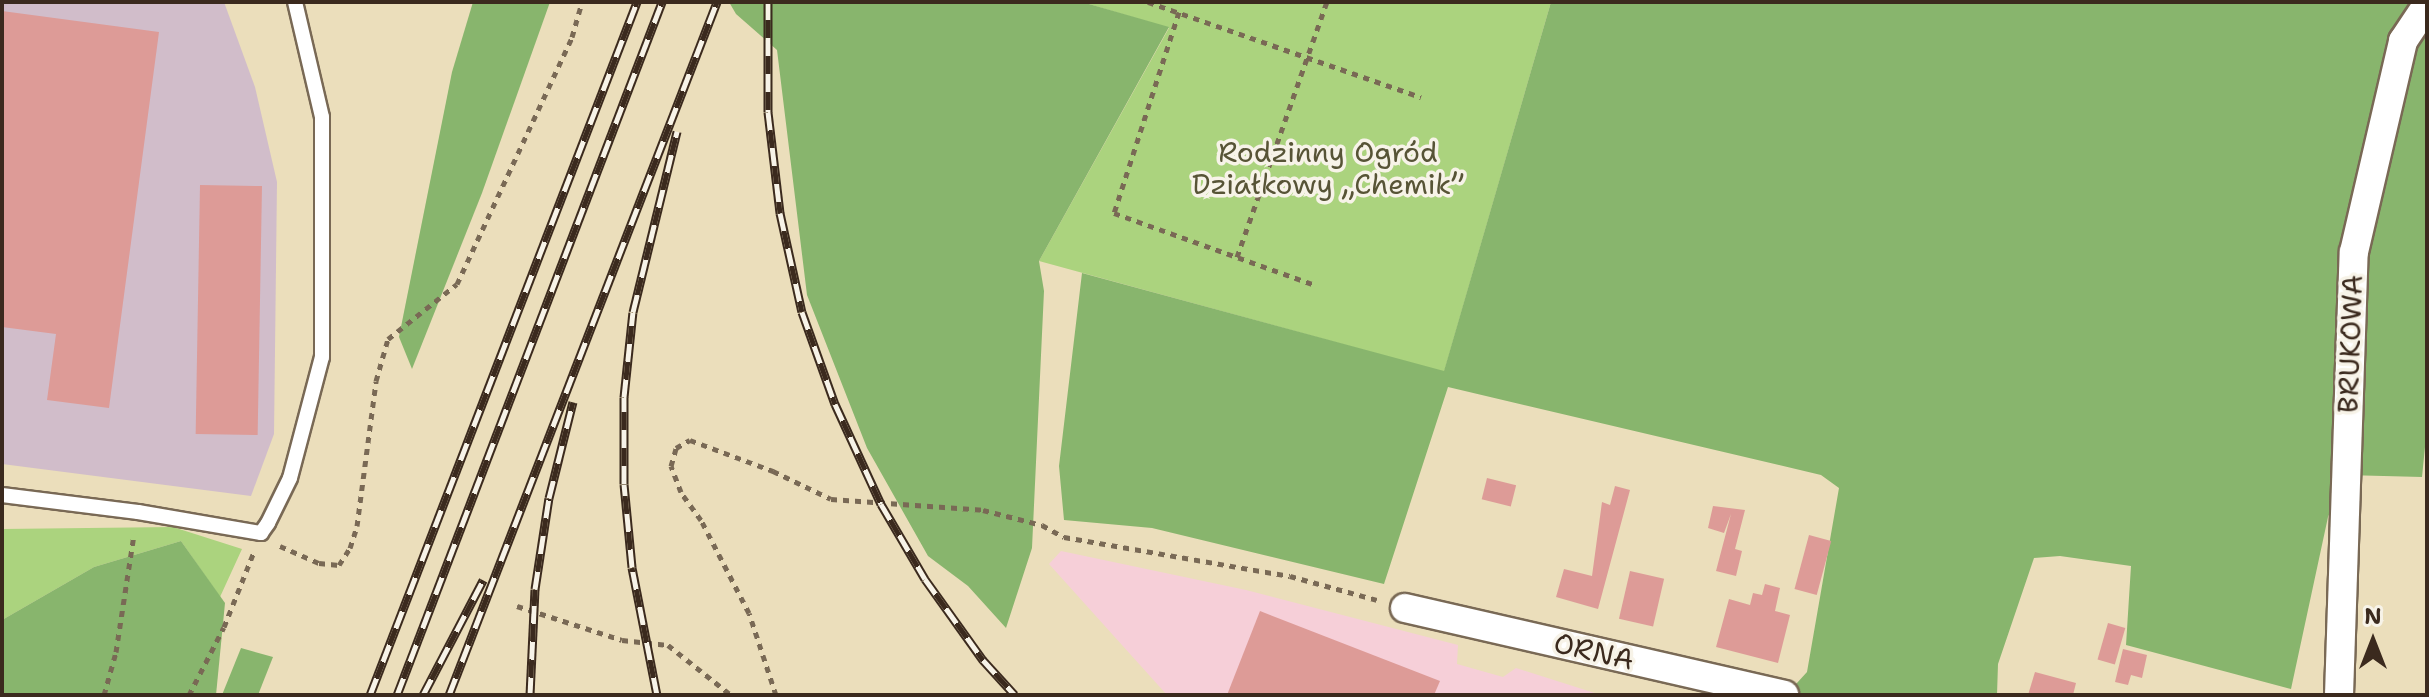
<!DOCTYPE html>
<html>
<head>
<meta charset="utf-8">
<style>
  body { margin:0 }
  #map { position:relative; width:2429px; height:697px; overflow:hidden; background:#ebdebb; font-family:"Shantell Sans",sans-serif }
  div>[style] { position:absolute }
  .built>* { inset:0; background:#f6cfd8 }
  .industrial>* { inset:0; background:#d1bdca }
  .green>* { inset:0; background:#abd37e }
  .forest>* { inset:0; background:#88b56d }
  .building>* { inset:0; background:#dd9b97; transform-origin:0 0 }
  .path>* { height:5px; margin-top:-2.5px; transform-origin:0; background:repeating-linear-gradient(90deg,#796955 0 6px,transparent 0 12px) }
  .roads { filter:drop-shadow(2px 0 #796955) drop-shadow(-2px 0 #796955) drop-shadow(0 2px #796955) drop-shadow(0 -2px #796955) }
  .service>* { height:14px; margin:-7px; padding:0 7px; transform-origin:7px; border-radius:7px; background:#fff }
  .minor>* { height:28px; margin:-14px; padding:0 14px; transform-origin:14px; border-radius:14px; background:#fff }
  .rail>* { height:9px; margin-top:-4.5px; transform-origin:0; background:repeating-linear-gradient(90deg,#f7f3e8 0 18px,#3b2a1e 0 36px); box-sizing:border-box; border-block:2px solid #3b2a1e }
  span { translate:-50% -50%; white-space:nowrap; text-align:center; line-height:1.15; -webkit-text-stroke:7px #f7f3e8; paint-order:stroke }
  .park-label { font-size:28px; color:#575436 }
  .street-label { font-size:28px; color:#3b2a1e }
  .frame { position:absolute; inset:0; border:4px solid #3b2a1e; pointer-events:none }
  .north { position:absolute; left:2333px; top:601px; width:80px; height:80px; -webkit-text-stroke:6px #f7f3e8; paint-order:stroke; rotate:0deg; font-size:22px; font-weight:700; line-height:32px; text-align:center; color:#3b2a1e }
  .north::after { content:''; display:block; margin:auto; width:28px; height:36px; background:#3b2a1e; clip-path:polygon(50% 0,100% 100%,50% 72%,0 100%) }
</style>
</head>
<body>
<div id="map">
  <div class="built">
    <i style="clip-path:polygon(1061px 551px,1246px 590px,1458px 645px,1457px 664px,1503px 677px,1516px 668px,1601px 695px,1167px 695px,1049px 564px)"></i>
  </div>
  <div class="industrial">
    <i style="clip-path:polygon(2px 2px,224px 2px,255px 87px,277px 182px,274px 434px,251px 496px,2px 464px)"></i>
  </div>
  <div class="green">
    <i style="clip-path:polygon(1082px 2px,1551px 2px,1444px 372px,1039px 261px,1169px 28px)"></i>
    <i style="clip-path:polygon(173px 527px,242px 549px,220px 597px,181px 541px,94px 567px,2px 620px,2px 529px)"></i>
  </div>
  <div class="forest">
    <i style="clip-path:polygon(473px 2px,550px 2px,482px 193px,412px 369px,399px 337px,452px 72px)"></i>
    <i style="clip-path:polygon(729px 2px,1082px 2px,1169px 27px,1039px 261px,1044px 291px,1032px 548px,1006px 628px,968px 586px,928px 556px,867px 448px,807px 295px,777px 50px,736px 14px)"></i>
    <i style="clip-path:polygon(1551px 2px,2427px 2px,2427px 427px,2422px 477px,2345px 475px,2328px 517px,2291px 689px,2126px 645px,2131px 566px,2060px 556px,2034px 558px,1998px 664px,1997px 695px,1786px 695px,1807px 672px,1839px 488px,1821px 475px,1448px 387px,1384px 584px,1152px 528px,1064px 520px,1059px 466px,1082px 273px,1444px 371px)"></i>
    <i style="clip-path:polygon(181px 541px,225px 603px,216px 695px,2px 695px,2px 620px,94px 567px)"></i>
    <i style="clip-path:polygon(241px 648px,273px 657px,258px 695px,222px 695px)"></i>
  </div>
  <div class="building">
    <i style="clip-path:polygon(2px 11px,159px 32px,109px 408px,47px 400px,56px 334px,2px 327px)"></i>
    <i style="left:200px;top:185px;width:62px;height:249px;rotate:1deg"></i>
    <i style="left:1487px;top:478px;width:30px;height:22px;rotate:14deg"></i>
    <i style="clip-path:polygon(1615px 486px,1630px 490px,1598px 609px,1556px 597px,1564px 569px,1592px 576px,1602px 502px,1610px 505px)"></i>
    <i style="clip-path:polygon(1713px 506px,1745px 510px,1735px 549px,1742px 551px,1736px 576px,1716px 571px,1731px 514px,1724px 533px,1708px 528px)"></i>
    <i style="left:1809px;top:535px;width:23px;height:56px;rotate:15deg"></i>
    <i style="left:1630px;top:571px;width:35px;height:49px;rotate:13deg"></i>
    <i style="clip-path:polygon(1765px 584px,1780px 588px,1775px 611px,1790px 615px,1778px 663px,1716px 647px,1729px 599px,1750px 605px,1753px 593px,1762px 595px)"></i>
    <i style="clip-path:polygon(1260px 611px,1440px 681px,1434px 695px,1227px 695px)"></i>
    <i style="left:2108px;top:623px;width:18px;height:38px;rotate:16deg"></i>
    <i style="clip-path:polygon(2123px 649px,2147px 655px,2142px 678px,2131px 675px,2128px 685px,2115px 682px)"></i>
    <i style="clip-path:polygon(2035px 672px,2076px 683px,2073px 695px,2028px 695px)"></i>
  </div>
  <div class="path">
    <i style="left:1148px;top:2px;width:289px;rotate:19.2deg"></i>
    <i style="left:1179px;top:12px;width:211px;rotate:107.9deg"></i>
    <i style="left:1114px;top:213px;width:214px;rotate:19.7deg"></i>
    <i style="left:1237px;top:257px;width:270px;rotate:-70.6deg"></i>
    <i style="left:280px;top:546px;width:43px;rotate:23.6deg"></i>
    <i style="left:319px;top:563px;width:20px;rotate:6deg"></i>
    <i style="left:339px;top:565px;width:20px;rotate:-57deg"></i>
    <i style="left:350px;top:548px;width:23px;rotate:-72deg"></i>
    <i style="left:357px;top:526px;width:146px;rotate:-82.5deg"></i>
    <i style="left:376px;top:381px;width:44px;rotate:-74.1deg"></i>
    <i style="left:388px;top:339px;width:88px;rotate:-38.6deg"></i>
    <i style="left:457px;top:284px;width:272px;rotate:-65deg"></i>
    <i style="left:572px;top:37px;width:36px;rotate:-74deg"></i>
    <i style="left:517px;top:606px;width:110px;rotate:17.9deg"></i>
    <i style="left:622px;top:640px;width:46px;rotate:6.2deg"></i>
    <i style="left:668px;top:645px;width:80px;rotate:38.4deg"></i>
    <i style="left:104px;top:695px;width:45px;rotate:-74.4deg"></i>
    <i style="left:116px;top:652px;width:118px;rotate:-81.3deg"></i>
    <i style="left:189px;top:695px;width:76px;rotate:-62.8deg"></i>
    <i style="left:224px;top:627px;width:79px;rotate:-68.3deg"></i>
    <i style="left:776px;top:695px;width:86px;rotate:-108.2deg"></i>
    <i style="left:749px;top:613px;width:105px;rotate:-117.3deg"></i>
    <i style="left:701px;top:520px;width:34px;rotate:-126deg"></i>
    <i style="left:681px;top:492px;width:28px;rotate:-111deg"></i>
    <i style="left:671px;top:466px;width:19px;rotate:-74deg"></i>
    <i style="left:676px;top:448px;width:16px;rotate:-30deg"></i>
    <i style="left:690px;top:440px;width:89px;rotate:20.5deg"></i>
    <i style="left:773px;top:471px;width:64px;rotate:25.8deg"></i>
    <i style="left:831px;top:499px;width:152px;rotate:4.1deg"></i>
    <i style="left:983px;top:510px;width:61px;rotate:14.3deg"></i>
    <i style="left:1042px;top:525px;width:25px;rotate:29deg"></i>
    <i style="left:1064px;top:537px;width:229px;rotate:9.8deg"></i>
    <i style="left:1290px;top:576px;width:90px;rotate:15.4deg"></i>
  </div>
  <div class="roads">
    <div class="service">
      <i style="left:2px;top:495px;width:137px;rotate:7.1deg"></i>
      <i style="left:138px;top:512px;width:125px;rotate:9.7deg"></i>
      <i style="left:261px;top:533px;width:12px;rotate:-55deg"></i>
      <i style="left:268px;top:523px;width:50px;rotate:-63.9deg"></i>
      <i style="left:290px;top:478px;width:125px;rotate:-75.2deg"></i>
      <i style="left:322px;top:357px;width:240px;rotate:-90deg"></i>
      <i style="left:322px;top:117px;width:118px;rotate:-103.2deg"></i>
    </div>
    <div class="minor">
      <i style="left:1405px;top:608px;width:389px;rotate:12.9deg"></i>
      <i style="left:2339px;top:695px;width:443px;rotate:-88.1deg"></i>
      <i style="left:2354px;top:252px;width:217px;rotate:-76.9deg"></i>
      <i style="left:2403px;top:41px;width:43px;rotate:-56.3deg"></i>
    </div>
  </div>
  <div class="rail">
    <i style="left:768px;top:2px;width:110px;rotate:90deg"></i>
    <i style="left:768px;top:112px;width:102px;rotate:83.2deg"></i>
    <i style="left:780px;top:213px;width:101px;rotate:77.5deg"></i>
    <i style="left:802px;top:312px;width:98px;rotate:70.3deg"></i>
    <i style="left:835px;top:404px;width:110px;rotate:65.3deg"></i>
    <i style="left:881px;top:504px;width:87px;rotate:59.6deg"></i>
    <i style="left:925px;top:579px;width:100px;rotate:54.4deg"></i>
    <i style="left:983px;top:660px;width:47px;rotate:47.6deg"></i>
    <i style="left:370px;top:695px;width:743px;rotate:-68.93deg"></i>
    <i style="left:397px;top:695px;width:742px;rotate:-69.07deg"></i>
    <i style="left:423px;top:695px;width:130px;rotate:-62.4deg"></i>
    <i style="left:449px;top:695px;width:743px;rotate:-68.86deg"></i>
    <i style="left:530px;top:695px;width:106px;rotate:-87.3deg"></i>
    <i style="left:535px;top:589px;width:92px;rotate:-81.3deg"></i>
    <i style="left:549px;top:498px;width:99px;rotate:-76deg"></i>
    <i style="left:657px;top:695px;width:130px;rotate:-101.1deg"></i>
    <i style="left:632px;top:567px;width:83px;rotate:-95.5deg"></i>
    <i style="left:624px;top:484px;width:87px;rotate:-90deg"></i>
    <i style="left:624px;top:397px;width:85px;rotate:-84deg"></i>
    <i style="left:633px;top:312px;width:186px;rotate:-76.3deg"></i>
  </div>
  <div class="park-label">
    <span style="left:1328px;top:168px">Rodzinny Ogród<br>Działkowy „Chemik”</span>
  </div>
  <div class="street-label">
    <span style="left:2350px;top:344px;rotate:-88deg">BRUKOWA</span>
    <span style="left:1594px;top:651px;rotate:13deg">ORNA</span>
  </div>
  <div class="frame"></div>
  <div class="north">N</div>
</div>
</body>
</html>
